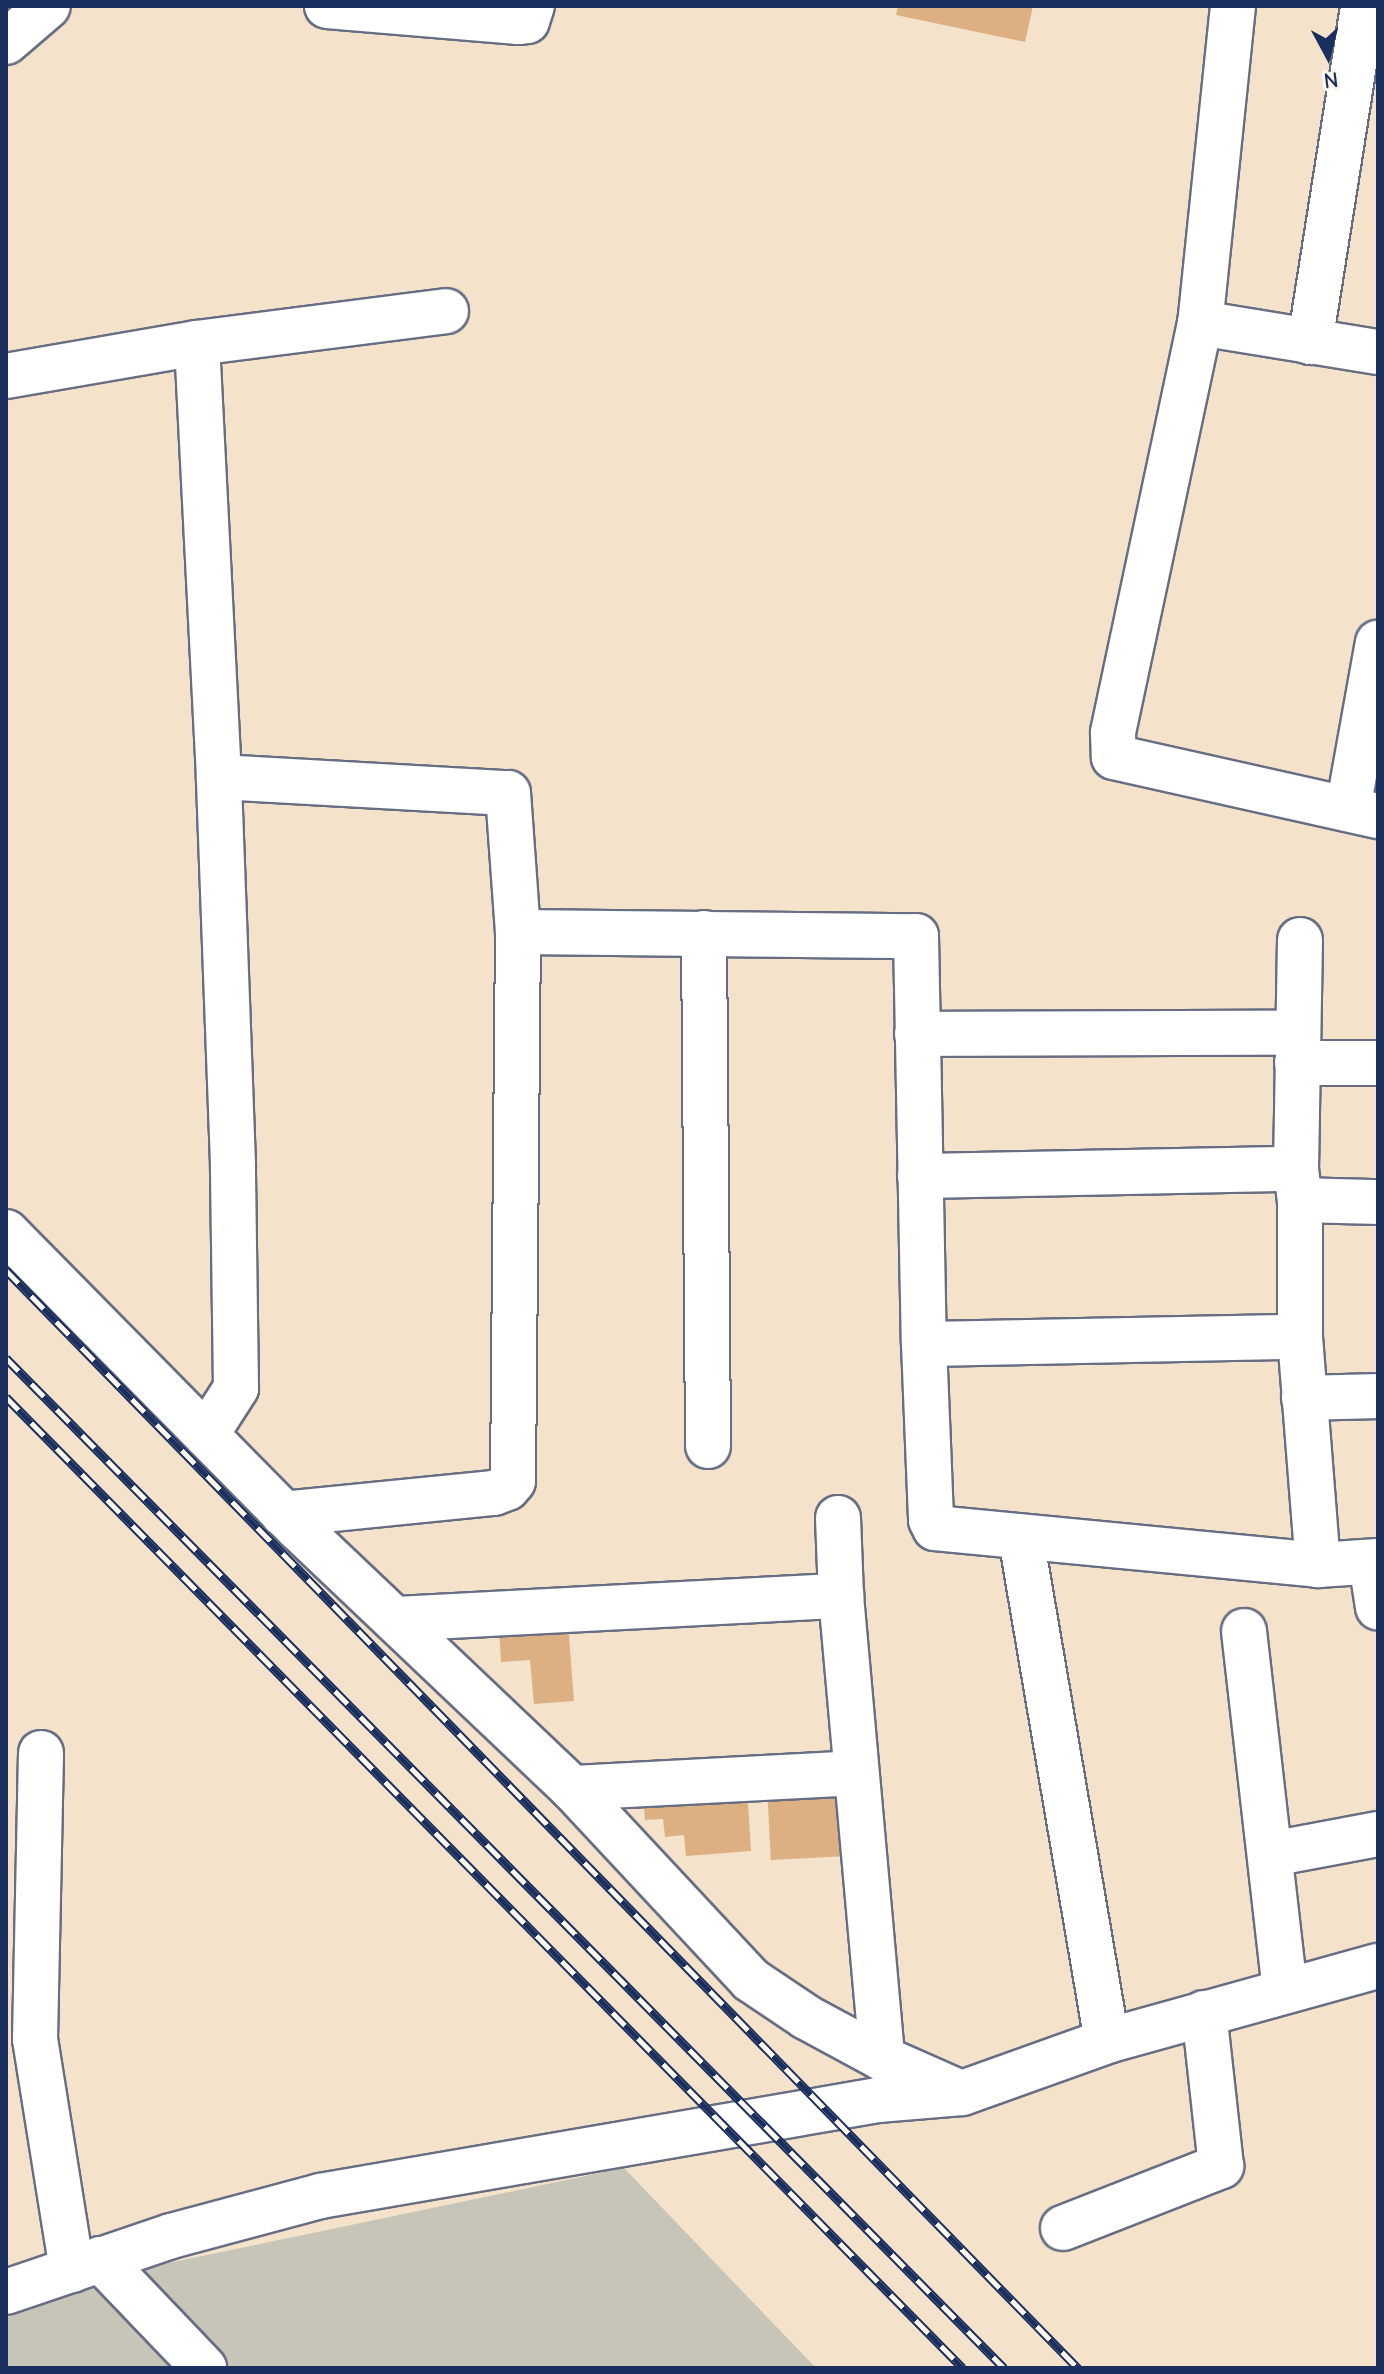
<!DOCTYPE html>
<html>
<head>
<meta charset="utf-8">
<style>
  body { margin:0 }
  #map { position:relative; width:1384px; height:2374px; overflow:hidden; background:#f4e3ca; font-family:"Comic Neue",sans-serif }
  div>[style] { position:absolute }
  .industrial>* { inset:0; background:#c6c5b8 }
  .building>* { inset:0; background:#ddb083; transform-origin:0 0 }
  .roads { filter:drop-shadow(2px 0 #676e84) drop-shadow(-2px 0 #676e84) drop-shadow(0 2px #676e84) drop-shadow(0 -2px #676e84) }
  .minor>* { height:44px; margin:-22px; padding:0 22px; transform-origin:22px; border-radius:22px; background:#fff }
  .rail>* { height:9px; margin-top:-4.5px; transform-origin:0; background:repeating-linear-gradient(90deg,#fbf7ec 0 18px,#1b2f5e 0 36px); box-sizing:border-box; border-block:2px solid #1b2f5e }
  span { translate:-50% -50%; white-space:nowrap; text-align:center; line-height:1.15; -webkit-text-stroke:7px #fbf7ec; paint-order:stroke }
  .frame { position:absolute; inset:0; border:8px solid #1b2f5e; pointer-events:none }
  .north { position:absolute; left:1288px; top:16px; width:80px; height:80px; -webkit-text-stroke:6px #fbf7ec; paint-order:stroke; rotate:173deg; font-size:22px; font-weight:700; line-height:32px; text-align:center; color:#1b2f5e }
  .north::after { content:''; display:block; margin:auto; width:28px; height:36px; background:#1b2f5e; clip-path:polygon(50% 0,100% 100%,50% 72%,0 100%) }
</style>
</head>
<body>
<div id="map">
  <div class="industrial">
    <i style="clip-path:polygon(624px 2168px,816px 2368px,6px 2368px,6px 2297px)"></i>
  </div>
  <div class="building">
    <i style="clip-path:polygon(898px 6px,1033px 6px,1025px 42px,896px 15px)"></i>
    <i style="clip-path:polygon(568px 1623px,574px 1701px,534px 1704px,530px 1660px,501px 1662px,499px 1628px)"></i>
    <i style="left:845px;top:1785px;width:71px;height:78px;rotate:87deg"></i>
    <i style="clip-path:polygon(747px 1787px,751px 1851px,686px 1856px,684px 1835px,665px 1837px,663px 1819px,645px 1820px,643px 1795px)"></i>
  </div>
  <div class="roads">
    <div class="minor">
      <i style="left:327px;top:6px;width:192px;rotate:4.8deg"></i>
      <i style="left:518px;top:22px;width:9px;rotate:-6deg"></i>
      <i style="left:527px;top:21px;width:16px;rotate:-72deg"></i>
      <i style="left:1233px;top:6px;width:319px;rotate:95.9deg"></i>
      <i style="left:1200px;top:323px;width:419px;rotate:102deg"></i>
      <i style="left:1113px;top:733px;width:24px;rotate:88deg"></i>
      <i style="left:1114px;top:757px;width:271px;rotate:12.6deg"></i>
      <i style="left:6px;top:42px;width:55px;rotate:-40.6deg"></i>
      <i style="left:1200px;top:323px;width:180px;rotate:9.3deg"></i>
      <i style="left:1310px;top:342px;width:340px;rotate:-81deg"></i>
      <i style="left:197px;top:343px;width:251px;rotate:-7.3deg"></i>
      <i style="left:6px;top:376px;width:194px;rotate:-9.8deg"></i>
      <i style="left:197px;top:343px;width:435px;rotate:87.1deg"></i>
      <i style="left:219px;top:777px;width:289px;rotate:3.2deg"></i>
      <i style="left:508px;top:793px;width:139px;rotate:85.9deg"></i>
      <i style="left:518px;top:932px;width:398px;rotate:0.6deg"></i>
      <i style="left:916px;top:936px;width:408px;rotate:88.9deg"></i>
      <i style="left:924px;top:1344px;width:176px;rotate:87.7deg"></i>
      <i style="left:931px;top:1520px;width:9px;rotate:63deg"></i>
      <i style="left:935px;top:1528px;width:385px;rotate:5.5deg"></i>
      <i style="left:1318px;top:1565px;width:60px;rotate:-3.8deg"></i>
      <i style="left:1348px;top:809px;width:169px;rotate:-79.8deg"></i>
      <i style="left:704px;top:933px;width:513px;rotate:89.55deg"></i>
      <i style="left:1300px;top:940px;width:229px;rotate:91deg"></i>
      <i style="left:1296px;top:1169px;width:31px;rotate:83deg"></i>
      <i style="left:1300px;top:1200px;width:137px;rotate:90deg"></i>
      <i style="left:1300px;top:1337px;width:229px;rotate:85.5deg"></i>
      <i style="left:917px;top:1034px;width:381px;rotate:-0.2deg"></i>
      <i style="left:1297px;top:1063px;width:81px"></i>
      <i style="left:920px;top:1176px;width:376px;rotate:-1.1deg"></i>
      <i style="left:1300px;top:1200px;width:78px;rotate:1.5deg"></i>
      <i style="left:6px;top:1232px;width:416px;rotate:45.4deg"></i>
      <i style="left:298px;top:1528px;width:378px;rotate:43.5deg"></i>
      <i style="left:572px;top:1788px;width:262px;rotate:47deg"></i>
      <i style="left:751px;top:1980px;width:66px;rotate:33.9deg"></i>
      <i style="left:806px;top:2017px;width:86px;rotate:28.3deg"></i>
      <i style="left:882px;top:2058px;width:81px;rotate:24deg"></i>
      <i style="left:924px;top:1344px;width:376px;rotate:-1.1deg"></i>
      <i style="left:1304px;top:1398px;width:74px;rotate:-1.5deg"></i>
      <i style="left:206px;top:1435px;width:56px;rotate:-57.4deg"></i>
      <i style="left:236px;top:1388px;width:224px;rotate:-90.8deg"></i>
      <i style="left:233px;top:1164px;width:387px;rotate:-92.1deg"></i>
      <i style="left:283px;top:1514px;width:212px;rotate:-5.7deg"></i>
      <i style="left:494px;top:1493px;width:14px;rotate:-21deg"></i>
      <i style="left:507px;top:1488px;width:9px;rotate:-49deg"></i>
      <i style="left:513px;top:1481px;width:549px;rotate:-89.48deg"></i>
      <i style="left:838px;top:1518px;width:78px;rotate:87.8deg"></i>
      <i style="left:841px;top:1596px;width:464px;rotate:84.9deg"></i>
      <i style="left:1021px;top:1538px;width:510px;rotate:80.3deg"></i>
      <i style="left:1371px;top:1562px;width:46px;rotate:81.2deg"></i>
      <i style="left:395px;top:1619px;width:447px;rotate:-3deg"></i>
      <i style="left:1244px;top:1631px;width:362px;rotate:83.5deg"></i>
      <i style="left:41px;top:1753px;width:286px;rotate:91.2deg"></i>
      <i style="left:35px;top:2039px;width:234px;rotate:80.9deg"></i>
      <i style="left:572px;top:1788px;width:284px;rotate:-3deg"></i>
      <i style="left:1271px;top:1854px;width:109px;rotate:-10.6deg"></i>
      <i style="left:1063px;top:2228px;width:170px;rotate:-21.4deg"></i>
      <i style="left:1221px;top:2166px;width:154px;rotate:-96.3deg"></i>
      <i style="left:100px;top:2259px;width:151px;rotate:46.3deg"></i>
      <i style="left:6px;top:2292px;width:174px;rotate:-18.7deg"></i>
      <i style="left:171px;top:2236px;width:154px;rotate:-15deg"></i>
      <i style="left:320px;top:2196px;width:566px;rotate:-9.76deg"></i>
      <i style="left:878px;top:2100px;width:84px;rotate:-4.8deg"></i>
      <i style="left:962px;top:2093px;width:154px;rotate:-19.7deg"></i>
      <i style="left:1107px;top:2041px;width:281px;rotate:-15.5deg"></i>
    </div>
  </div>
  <div class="rail">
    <i style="left:6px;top:1270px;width:1535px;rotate:45.69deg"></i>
    <i style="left:6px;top:1358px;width:1420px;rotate:45.34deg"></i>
    <i style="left:6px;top:1397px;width:1363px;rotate:45.42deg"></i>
  </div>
  <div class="frame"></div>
  <div class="north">N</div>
</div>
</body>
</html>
